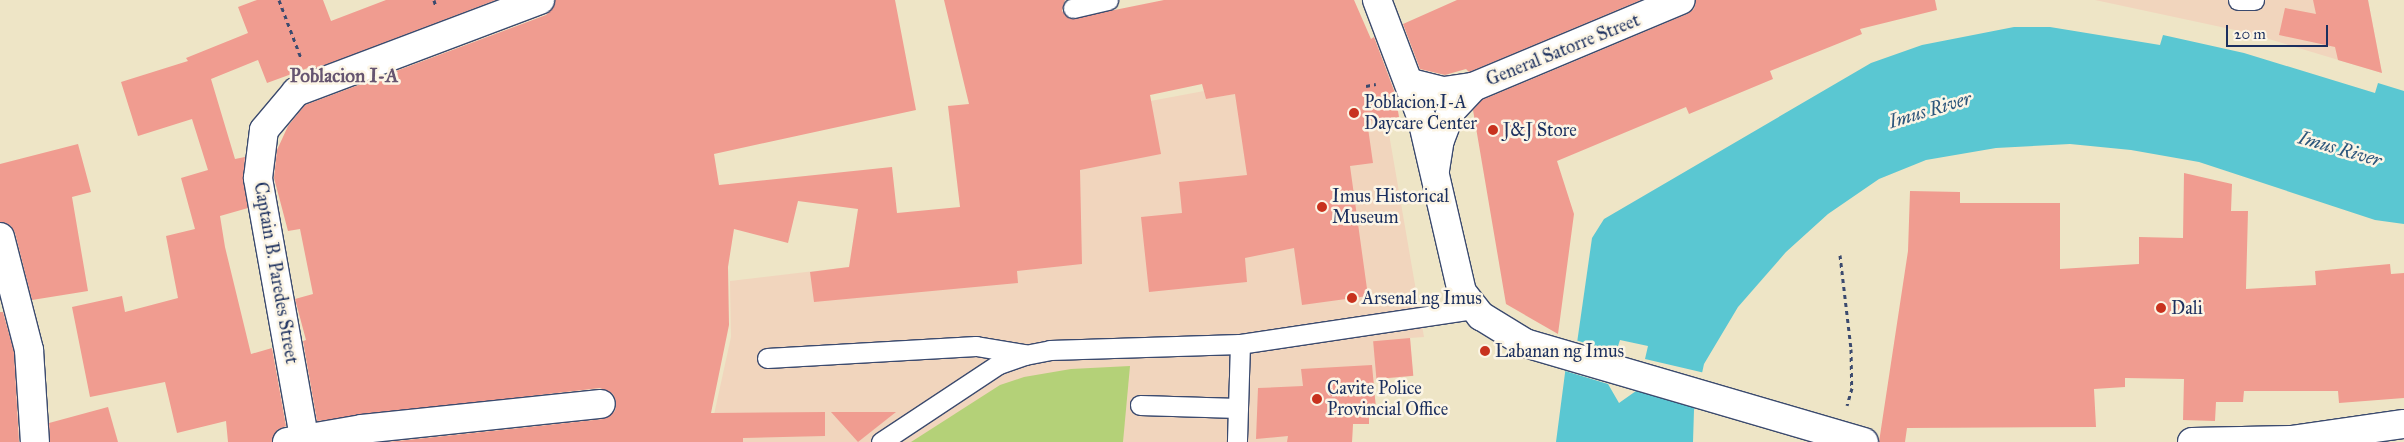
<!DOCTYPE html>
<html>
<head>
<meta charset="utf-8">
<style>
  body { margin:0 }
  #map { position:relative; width:2404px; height:442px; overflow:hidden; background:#eee5c6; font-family:"IM FELL Great Primer",serif }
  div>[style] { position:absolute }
  .built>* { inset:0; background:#f1d5bd }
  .green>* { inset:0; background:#b4d178 }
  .water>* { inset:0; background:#5ac7d2 }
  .pier>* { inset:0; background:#eee5c6 }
  .building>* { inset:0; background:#f09c90; transform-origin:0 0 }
  .path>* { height:3px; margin-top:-1.5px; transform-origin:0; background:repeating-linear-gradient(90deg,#3b4a6e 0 4px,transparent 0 8px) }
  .roads { filter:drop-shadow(1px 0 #3b4a6e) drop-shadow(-1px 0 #3b4a6e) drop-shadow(0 1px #3b4a6e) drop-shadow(0 -1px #3b4a6e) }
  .service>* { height:19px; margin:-9.5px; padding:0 9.5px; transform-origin:9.5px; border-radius:9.5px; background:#fff }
  .minor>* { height:28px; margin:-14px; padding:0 14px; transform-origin:14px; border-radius:14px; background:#fff }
  .tertiary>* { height:28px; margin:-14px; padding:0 14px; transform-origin:14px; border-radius:14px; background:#fff }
  .secondary>* { height:28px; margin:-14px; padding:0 14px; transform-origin:14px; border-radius:14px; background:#fff }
  .dots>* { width:14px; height:14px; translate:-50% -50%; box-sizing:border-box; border:2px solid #fcf5e5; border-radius:50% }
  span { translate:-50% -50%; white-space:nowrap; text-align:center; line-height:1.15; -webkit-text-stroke:5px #fcf5e5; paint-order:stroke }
  .street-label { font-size:18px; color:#1b2f5e }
  .poi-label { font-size:18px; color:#1b2f5e }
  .left { translate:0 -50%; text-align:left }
  .neighbourhood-label { font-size:19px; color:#665570; font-weight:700 }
  .water-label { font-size:19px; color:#2b557b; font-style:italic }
  .scale { position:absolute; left:2226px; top:25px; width:102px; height:22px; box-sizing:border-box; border:2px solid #1b2f5e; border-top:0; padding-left:6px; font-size:15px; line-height:18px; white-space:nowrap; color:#1b2f5e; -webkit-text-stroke:4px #fcf5e5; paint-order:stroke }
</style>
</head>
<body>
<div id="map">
  <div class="built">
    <i style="clip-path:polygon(2095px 0,2368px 0,2382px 73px,2249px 33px)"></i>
    <i style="clip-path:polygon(1374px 47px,1424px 337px,1410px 338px,1413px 376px,1374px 380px,1376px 409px,1369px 410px,1369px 424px,1353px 424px,1352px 442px,708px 442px,731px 337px,730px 281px,865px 265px,1010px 202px,1097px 111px,1204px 91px,1206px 99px,1234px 94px)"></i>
  </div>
  <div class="green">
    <i style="clip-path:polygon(1130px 366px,1123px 442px,911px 442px,1000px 385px,1024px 377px,1071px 369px)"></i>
  </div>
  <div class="water">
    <i style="clip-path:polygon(2014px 27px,2050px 27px,2160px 45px,2163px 35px,2244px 53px,2375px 93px,2378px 83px,2404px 91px,2404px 224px,2375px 220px,2199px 162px,2131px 150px,2070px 144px,1996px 148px,1926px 160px,1879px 179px,1828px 214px,1786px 252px,1738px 307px,1704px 364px,1694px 410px,1693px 442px,1556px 442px,1568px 350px,1576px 350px,1592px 238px,1604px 219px,1871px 63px,1922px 45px)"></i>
  </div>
  <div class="pier">
    <i style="clip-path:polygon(1575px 340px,1616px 352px,1620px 340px,1648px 346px,1645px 359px,1705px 373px,1697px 408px,1636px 391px,1619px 403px,1608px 384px,1562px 370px,1565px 349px,1573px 348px)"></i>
  </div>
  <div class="building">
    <i style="clip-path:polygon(257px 0,323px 0,331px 21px,386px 0,496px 0,314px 69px,316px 65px,267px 83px,258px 60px,211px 79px,235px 159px,245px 157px,243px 180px,248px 208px,220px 216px,225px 247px,251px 354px,272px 348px,286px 426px,277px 430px,272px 442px,228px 442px,226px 421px,177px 433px,165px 382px,90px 397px,72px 307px,122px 296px,125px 312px,178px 298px,166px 236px,195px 229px,181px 178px,208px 170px,192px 119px,138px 136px,121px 82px,188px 61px,186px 58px,248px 33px,238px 7px)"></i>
    <i style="clip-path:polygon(555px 0,895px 0,916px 110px,714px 154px,719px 185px,892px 167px,897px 213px,960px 207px,948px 106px,969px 104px,944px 0,1065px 0,1062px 11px,1070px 19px,1164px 0,1354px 0,1371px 39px,1374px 37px,1395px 93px,1399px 117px,1367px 121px,1373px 163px,1350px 166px,1368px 296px,1302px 305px,1294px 248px,1245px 258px,1247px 282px,1149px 292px,1141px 217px,1182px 213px,1179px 182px,1247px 175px,1235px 94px,1206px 99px,1202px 84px,1150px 95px,1161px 154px,1080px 170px,1082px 264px,1017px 271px,1018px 283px,814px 302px,810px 272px,849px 267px,858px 209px,798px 201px,788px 243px,734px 229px,728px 267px,729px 325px,711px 413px,825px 412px,825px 436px,743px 438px,743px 442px,388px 442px,603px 419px,615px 411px,616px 402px,613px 394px,600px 388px,317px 421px,303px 341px,306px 340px,295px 299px,313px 294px,300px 229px,288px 231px,274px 178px,277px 150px,288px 126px,305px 105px,546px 15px,552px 9px)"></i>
    <i style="clip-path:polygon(1457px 0,1641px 0,1469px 72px,1466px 69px,1445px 75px,1420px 69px,1403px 24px)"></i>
    <i style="clip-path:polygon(1696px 0,1935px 0,1937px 10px,1860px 29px,1862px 34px,1770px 71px,1773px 79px,1689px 114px,1686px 107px,1557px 161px,1574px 214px,1558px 334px,1506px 304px,1473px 110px,1482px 100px,1687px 14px,1694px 9px)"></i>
    <i style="clip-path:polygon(2313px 0,2368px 0,2382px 73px,2338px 60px,2335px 47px,2279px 35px,2285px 8px,2316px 14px)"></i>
    <i style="clip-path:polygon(78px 144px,91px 192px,72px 197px,88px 291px,32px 300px,15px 233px,11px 226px,0 222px,0 164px)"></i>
    <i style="clip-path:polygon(2184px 173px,2232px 184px,2231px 211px,2248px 211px,2246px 289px,2316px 285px,2315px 271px,2390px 264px,2391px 274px,2404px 273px,2404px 398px,2339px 403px,2338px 391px,2244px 391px,2243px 402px,2216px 402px,2215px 421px,2183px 420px,2184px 379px,2125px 378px,2125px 387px,2094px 389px,2096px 427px,1907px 428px,1905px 442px,1879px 442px,1908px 251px,1910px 191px,1960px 192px,1960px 203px,2060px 203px,2060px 269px,2139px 264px,2139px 237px,2183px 238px)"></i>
    <i style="clip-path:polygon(0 312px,3px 312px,14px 352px,19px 442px,0 442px)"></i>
    <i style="left:1410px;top:338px;width:38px;height:37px;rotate:85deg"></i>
    <i style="clip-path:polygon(1372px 365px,1376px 409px,1369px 410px,1369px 424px,1353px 424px,1352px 442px,1287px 442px,1288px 436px,1256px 439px,1258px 388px,1303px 386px,1301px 369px)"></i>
    <i style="clip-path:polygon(108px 407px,118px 442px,50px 442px,49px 423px)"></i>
    <i style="clip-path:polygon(831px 412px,896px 412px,858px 442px)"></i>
  </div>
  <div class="path">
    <i style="left:279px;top:0;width:62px;rotate:69.2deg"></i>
    <i style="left:434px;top:0;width:7px;rotate:74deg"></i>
    <i style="left:1366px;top:86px;width:10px;rotate:-11deg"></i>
    <i style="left:1840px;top:255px;width:95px;rotate:83.3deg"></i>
    <i style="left:1851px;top:349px;width:39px;rotate:89deg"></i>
    <i style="left:1852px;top:388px;width:18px;rotate:106deg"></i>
  </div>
  <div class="roads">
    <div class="service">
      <i style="left:2238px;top:0;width:16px"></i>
      <i style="left:1073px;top:8px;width:36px;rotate:-13deg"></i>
      <i style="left:1240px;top:344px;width:238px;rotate:-8.5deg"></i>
      <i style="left:767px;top:358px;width:209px;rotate:-3.3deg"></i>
      <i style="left:976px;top:346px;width:49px;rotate:9.5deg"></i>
      <i style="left:1140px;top:405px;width:98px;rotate:1.8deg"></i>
      <i style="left:881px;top:442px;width:141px;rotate:-33.5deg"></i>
      <i style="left:999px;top:364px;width:28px;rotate:-19deg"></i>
      <i style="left:1025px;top:355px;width:25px;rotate:-11deg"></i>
      <i style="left:1050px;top:350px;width:190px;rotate:-1.8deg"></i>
      <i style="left:1240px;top:344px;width:98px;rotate:91.8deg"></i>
    </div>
    <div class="minor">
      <i style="left:0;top:237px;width:117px;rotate:75.6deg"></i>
      <i style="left:29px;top:350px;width:92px;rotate:86.3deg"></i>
      <i style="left:304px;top:437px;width:263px;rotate:-100.1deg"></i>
      <i style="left:258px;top:178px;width:48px;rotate:-82.9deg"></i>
      <i style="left:264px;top:130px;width:50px;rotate:-49.9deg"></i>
      <i style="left:296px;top:92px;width:261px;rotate:-20.7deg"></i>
      <i style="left:287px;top:442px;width:76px;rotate:-9.8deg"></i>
      <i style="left:362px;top:429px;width:240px;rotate:-6deg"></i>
    </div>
    <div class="tertiary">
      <i style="left:1411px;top:83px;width:34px;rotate:14deg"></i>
      <i style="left:1444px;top:91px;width:29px;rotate:-8deg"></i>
      <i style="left:1473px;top:87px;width:225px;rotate:-22.7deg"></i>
      <i style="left:1435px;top:170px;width:30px;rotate:-81deg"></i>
      <i style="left:1440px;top:140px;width:31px;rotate:-69deg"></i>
      <i style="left:1451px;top:111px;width:33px;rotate:-47deg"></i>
    </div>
    <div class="secondary">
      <i style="left:1377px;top:0;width:127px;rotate:69.3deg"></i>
      <i style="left:1422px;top:119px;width:178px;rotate:77deg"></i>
      <i style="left:1462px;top:292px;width:31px;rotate:52deg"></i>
      <i style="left:1481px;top:316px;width:52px;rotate:31.5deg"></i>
      <i style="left:1525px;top:343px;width:353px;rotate:16.3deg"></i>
      <i style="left:2192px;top:442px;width:99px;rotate:-1.2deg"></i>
      <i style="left:2291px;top:440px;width:114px;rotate:-8.1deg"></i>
    </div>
  </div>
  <div class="dots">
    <i style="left:1354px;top:113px;background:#c8321e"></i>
    <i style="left:1493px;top:130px;background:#c8321e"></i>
    <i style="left:1322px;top:207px;background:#c8321e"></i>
    <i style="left:1352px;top:298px;background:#c8321e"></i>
    <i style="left:2161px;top:308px;background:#c8321e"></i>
    <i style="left:1485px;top:351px;background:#c8321e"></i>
    <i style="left:1317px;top:399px;background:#c8321e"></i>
  </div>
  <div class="street-label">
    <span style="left:1563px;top:50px;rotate:-22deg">General Satorre Street</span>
    <span style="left:276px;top:273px;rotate:80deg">Captain B. Paredes Street</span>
  </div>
  <div class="poi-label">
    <span class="left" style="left:1364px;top:113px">Poblacion I-A<br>Daycare Center</span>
    <span class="left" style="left:1503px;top:130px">J&amp;J Store</span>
    <span class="left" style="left:1332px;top:207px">Imus Historical<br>Museum</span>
    <span class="left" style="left:1362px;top:298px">Arsenal ng Imus</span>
    <span class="left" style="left:2171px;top:308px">Dali</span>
    <span class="left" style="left:1495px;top:351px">Labanan ng Imus</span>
    <span class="left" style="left:1327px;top:399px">Cavite Police<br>Provincial Office</span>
  </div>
  <div class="neighbourhood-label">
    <span style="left:344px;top:76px">Poblacion I-A</span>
  </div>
  <div class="water-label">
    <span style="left:1930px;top:110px;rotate:-17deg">Imus River</span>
    <span style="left:2340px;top:149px;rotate:16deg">Imus River</span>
  </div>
  <div class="scale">20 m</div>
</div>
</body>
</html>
